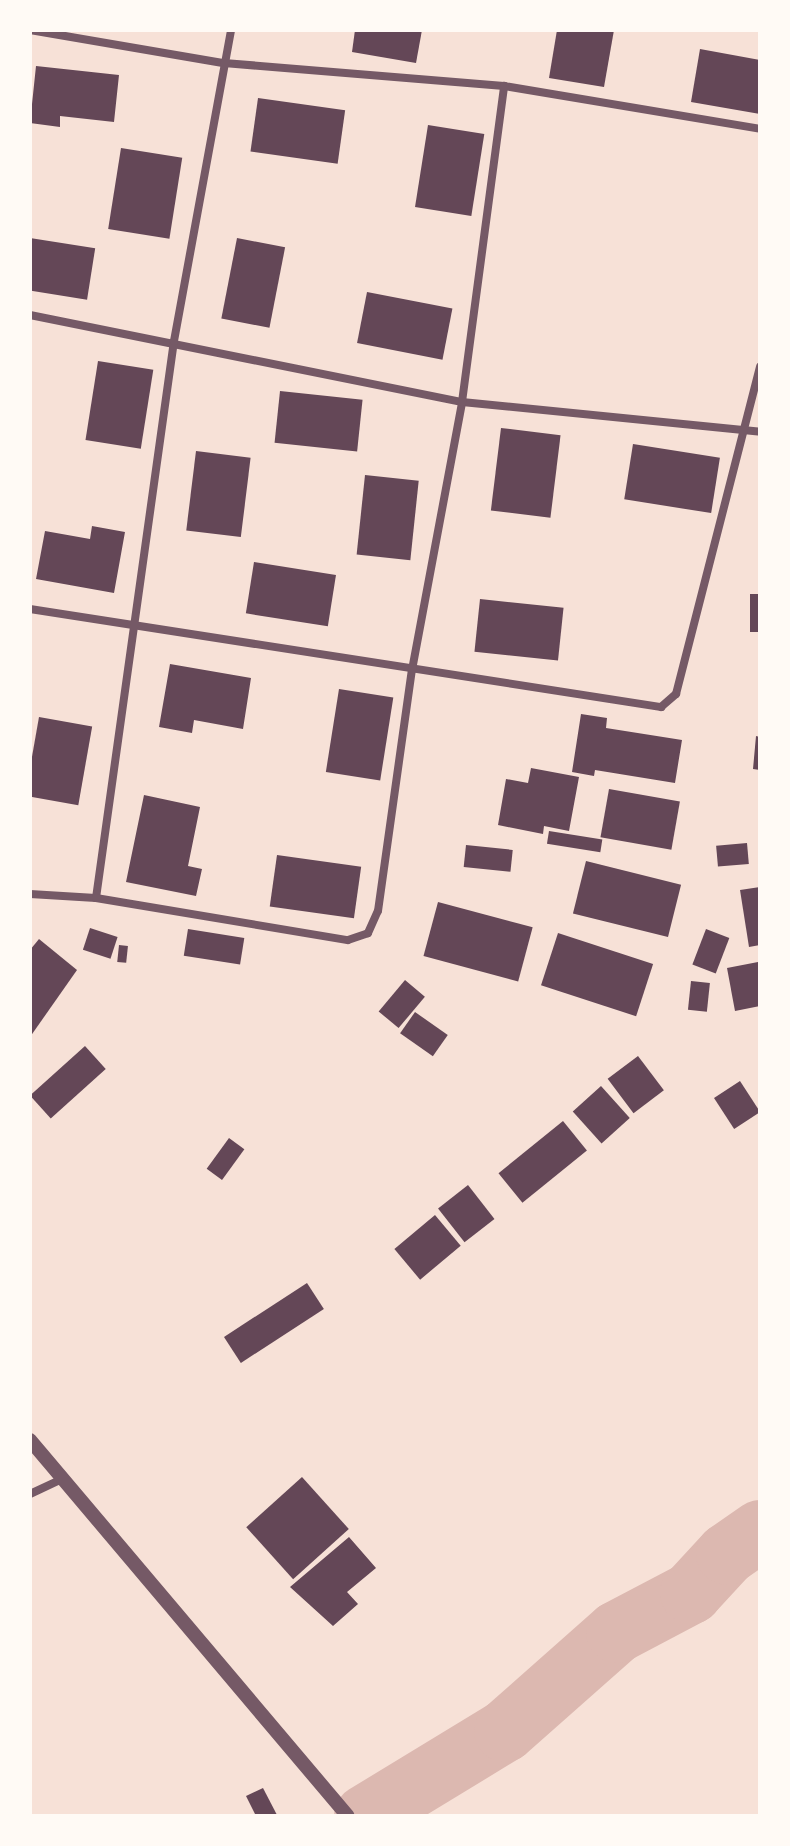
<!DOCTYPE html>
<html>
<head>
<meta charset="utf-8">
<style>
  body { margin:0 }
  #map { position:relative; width:790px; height:1846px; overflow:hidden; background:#f7e1d7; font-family:"Public Sans",sans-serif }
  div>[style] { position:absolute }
  .river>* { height:62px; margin:-31px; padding:0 31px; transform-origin:31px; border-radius:31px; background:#dcb8b0 }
  .building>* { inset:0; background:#644757; transform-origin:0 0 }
  .minor>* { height:8px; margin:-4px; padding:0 4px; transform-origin:4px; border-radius:4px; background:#755966 }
  .tertiary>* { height:14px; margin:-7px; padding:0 7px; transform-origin:7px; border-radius:7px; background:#755966 }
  span { translate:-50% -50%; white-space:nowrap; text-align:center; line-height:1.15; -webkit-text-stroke:7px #fffaf5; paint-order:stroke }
  .frame { position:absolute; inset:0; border:32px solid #fffaf5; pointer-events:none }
</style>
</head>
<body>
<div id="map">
  <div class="river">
    <i style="left:365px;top:1816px;width:164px;rotate:-31.3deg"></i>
    <i style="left:505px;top:1731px;width:149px;rotate:-41.5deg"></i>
    <i style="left:617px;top:1632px;width:84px;rotate:-27.8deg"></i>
    <i style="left:691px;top:1593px;width:53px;rotate:-47.3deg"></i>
    <i style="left:727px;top:1554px;width:40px;rotate:-34.9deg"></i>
  </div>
  <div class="building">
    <i style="clip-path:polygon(355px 30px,422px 30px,416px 63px,352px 52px)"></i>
    <i style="clip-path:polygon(557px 30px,614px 30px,604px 87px,549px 78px)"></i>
    <i style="clip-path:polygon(700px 49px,760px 60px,760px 114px,691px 102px)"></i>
    <i style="clip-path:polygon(36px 66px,119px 75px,114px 122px,60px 116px,60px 127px,30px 123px)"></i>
    <i style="left:258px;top:98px;width:88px;height:54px;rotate:8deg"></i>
    <i style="left:428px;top:125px;width:57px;height:83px;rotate:9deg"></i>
    <i style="left:121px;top:148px;width:62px;height:82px;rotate:9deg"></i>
    <i style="left:30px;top:238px;width:66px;height:52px;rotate:9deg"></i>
    <i style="left:237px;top:238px;width:49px;height:82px;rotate:11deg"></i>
    <i style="left:367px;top:292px;width:87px;height:52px;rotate:11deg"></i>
    <i style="left:98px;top:361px;width:56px;height:80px;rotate:9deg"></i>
    <i style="left:280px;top:391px;width:83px;height:52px;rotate:6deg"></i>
    <i style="left:501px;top:428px;width:60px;height:83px;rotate:7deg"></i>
    <i style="left:633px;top:444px;width:88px;height:56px;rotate:9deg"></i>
    <i style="left:196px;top:451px;width:55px;height:80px;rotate:7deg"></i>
    <i style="left:365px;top:475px;width:54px;height:80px;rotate:6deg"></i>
    <i style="clip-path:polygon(92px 526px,125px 532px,114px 593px,36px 579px,45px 531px,90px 539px)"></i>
    <i style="left:254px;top:562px;width:83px;height:52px;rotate:9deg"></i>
    <i style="left:750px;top:594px;width:10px;height:38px"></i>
    <i style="left:480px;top:599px;width:84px;height:53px;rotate:6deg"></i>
    <i style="clip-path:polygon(170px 664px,251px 678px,243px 729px,194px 720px,192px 733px,159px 727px)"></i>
    <i style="left:339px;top:689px;width:55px;height:84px;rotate:9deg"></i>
    <i style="clip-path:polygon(581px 714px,607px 718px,606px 728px,682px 740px,675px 783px,595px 770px,594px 776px,572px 772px)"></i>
    <i style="left:39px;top:717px;width:54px;height:80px;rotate:10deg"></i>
    <i style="clip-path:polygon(756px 736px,760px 737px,760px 770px,753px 769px)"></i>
    <i style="clip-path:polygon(531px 768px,579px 777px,569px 831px,544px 826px,543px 834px,498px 825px,506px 779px,528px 783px)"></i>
    <i style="left:609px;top:789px;width:72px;height:49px;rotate:10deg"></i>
    <i style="clip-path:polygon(144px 795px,200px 807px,188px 866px,202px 869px,196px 896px,126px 882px)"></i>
    <i style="left:549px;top:831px;width:54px;height:13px;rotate:9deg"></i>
    <i style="left:747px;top:843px;width:21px;height:31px;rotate:85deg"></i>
    <i style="left:466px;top:845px;width:47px;height:22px;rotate:6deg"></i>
    <i style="left:277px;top:855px;width:85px;height:52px;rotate:8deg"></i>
    <i style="left:586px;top:861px;width:98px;height:54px;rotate:14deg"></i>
    <i style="clip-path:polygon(760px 887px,760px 945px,749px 947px,740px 890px)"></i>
    <i style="left:438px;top:902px;width:98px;height:56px;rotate:15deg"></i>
    <i style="left:90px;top:928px;width:29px;height:23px;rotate:18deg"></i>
    <i style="left:188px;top:929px;width:57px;height:27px;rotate:9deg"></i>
    <i style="left:706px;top:929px;width:25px;height:38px;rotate:21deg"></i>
    <i style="left:558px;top:933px;width:100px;height:55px;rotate:18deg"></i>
    <i style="clip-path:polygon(39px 939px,77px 970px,30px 1037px,30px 950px)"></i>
    <i style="left:119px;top:945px;width:9px;height:17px;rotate:6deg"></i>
    <i style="clip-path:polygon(758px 962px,760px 1006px,735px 1011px,727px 968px)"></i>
    <i style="left:405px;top:980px;width:26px;height:41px;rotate:40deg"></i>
    <i style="left:691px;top:981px;width:19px;height:29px;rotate:6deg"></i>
    <i style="left:415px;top:1012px;width:40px;height:26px;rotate:35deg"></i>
    <i style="left:85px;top:1046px;width:31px;height:74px;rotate:48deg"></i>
    <i style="left:638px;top:1056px;width:43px;height:38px;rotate:53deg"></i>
    <i style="left:740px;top:1081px;width:37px;height:31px;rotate:57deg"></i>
    <i style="left:601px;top:1086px;width:43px;height:38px;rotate:48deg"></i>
    <i style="left:563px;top:1121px;width:38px;height:83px;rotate:51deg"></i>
    <i style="left:229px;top:1138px;width:19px;height:38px;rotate:36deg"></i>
    <i style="left:468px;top:1185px;width:43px;height:38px;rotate:52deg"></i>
    <i style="left:435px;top:1215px;width:40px;height:53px;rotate:50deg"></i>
    <i style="left:307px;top:1283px;width:31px;height:99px;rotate:57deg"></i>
    <i style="left:302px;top:1477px;width:70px;height:75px;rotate:48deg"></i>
    <i style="clip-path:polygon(349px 1537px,376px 1568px,347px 1592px,358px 1604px,333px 1626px,290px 1587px)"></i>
    <i style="clip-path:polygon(263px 1788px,277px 1815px,274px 1816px,256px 1816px,246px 1796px)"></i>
  </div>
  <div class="minor">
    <i style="left:30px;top:30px;width:197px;rotate:9.7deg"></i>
    <i style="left:224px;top:63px;width:281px;rotate:4.7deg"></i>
    <i style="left:504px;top:86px;width:260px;rotate:9.5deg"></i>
    <i style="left:30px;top:315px;width:441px;rotate:11.4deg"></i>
    <i style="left:462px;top:402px;width:300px;rotate:5.7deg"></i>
    <i style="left:30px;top:609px;width:639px;rotate:8.83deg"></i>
    <i style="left:661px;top:707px;width:20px;rotate:-41deg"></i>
    <i style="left:676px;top:694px;width:338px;rotate:-75.6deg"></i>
    <i style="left:30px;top:894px;width:66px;rotate:3.5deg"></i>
    <i style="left:96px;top:898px;width:562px;rotate:-82.03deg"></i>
    <i style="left:174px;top:341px;width:316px;rotate:-79.6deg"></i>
    <i style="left:96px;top:898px;width:255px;rotate:9.5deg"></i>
    <i style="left:348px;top:940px;width:21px;rotate:-19deg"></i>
    <i style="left:368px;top:933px;width:24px;rotate:-66deg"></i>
    <i style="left:378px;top:911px;width:243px;rotate:-82deg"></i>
    <i style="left:412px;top:670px;width:273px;rotate:-79.4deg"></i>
    <i style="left:462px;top:402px;width:319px;rotate:-82.4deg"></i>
    <i style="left:30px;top:1494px;width:35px;rotate:-25deg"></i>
  </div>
  <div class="tertiary">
    <i style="left:30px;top:1440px;width:492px;rotate:49.8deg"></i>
  </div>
  <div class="frame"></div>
</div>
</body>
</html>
